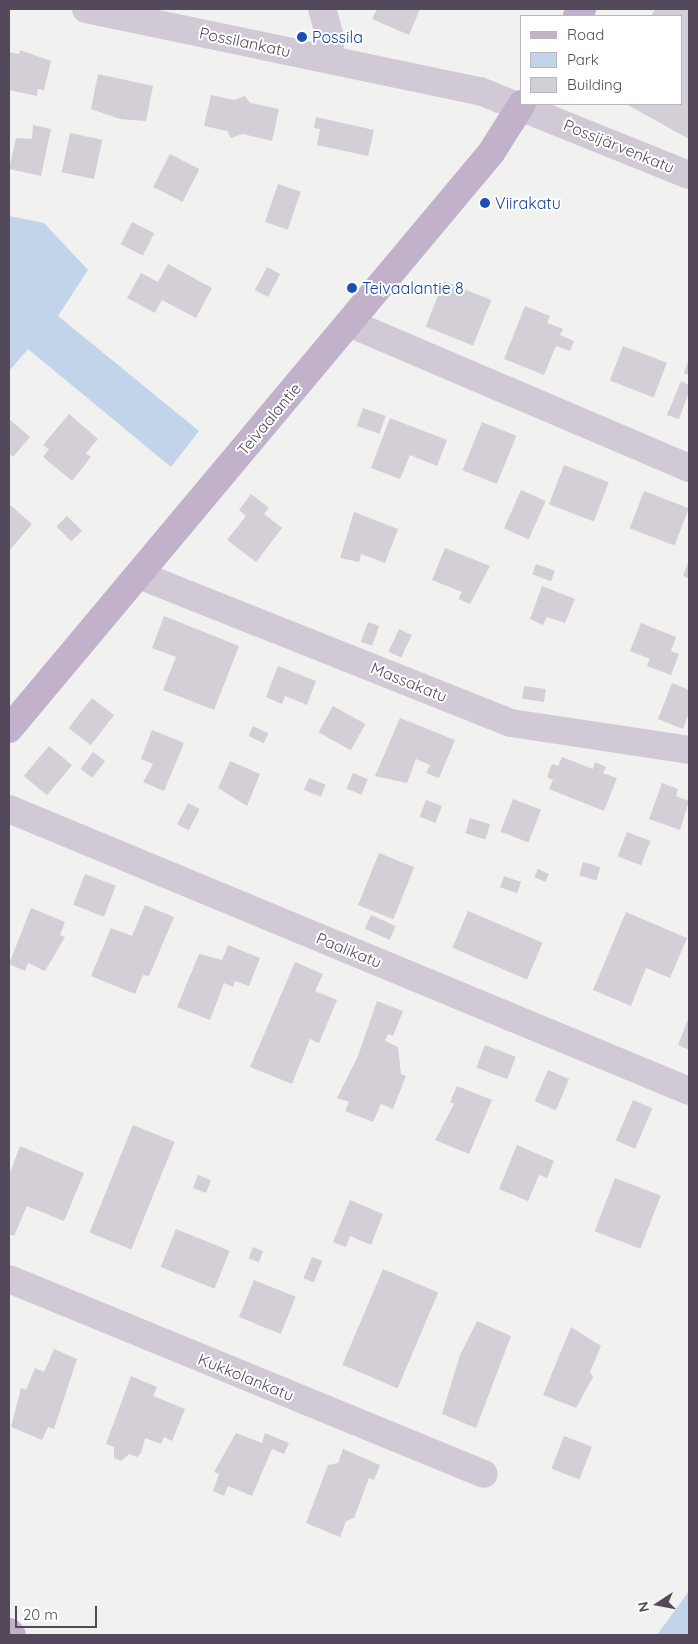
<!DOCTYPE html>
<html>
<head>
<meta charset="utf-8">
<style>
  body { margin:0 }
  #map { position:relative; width:698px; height:1644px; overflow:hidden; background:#f1f1ef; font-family:Quicksand,sans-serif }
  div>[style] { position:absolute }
  .green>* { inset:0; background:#c1d4ea }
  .building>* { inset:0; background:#d4cfd6; transform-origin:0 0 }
  .minor>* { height:28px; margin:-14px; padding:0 14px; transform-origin:14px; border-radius:14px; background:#d2c9d7 }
  .major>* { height:28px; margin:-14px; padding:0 14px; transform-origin:14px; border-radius:14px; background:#c2b1cb }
  .dots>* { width:14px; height:14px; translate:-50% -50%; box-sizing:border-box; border:2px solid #fff; border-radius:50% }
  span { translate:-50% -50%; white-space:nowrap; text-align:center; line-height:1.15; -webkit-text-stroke:4px #fff; paint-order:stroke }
  .transit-label { font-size:16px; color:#164399 }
  .left { translate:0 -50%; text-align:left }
  .street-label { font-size:16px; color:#54495a }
  .frame { position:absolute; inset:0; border:10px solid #54495a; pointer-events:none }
  .legend { position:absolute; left:520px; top:15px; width:162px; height:90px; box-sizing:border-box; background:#fff; border:1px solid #bbb6bd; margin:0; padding:6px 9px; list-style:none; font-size:15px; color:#54495a }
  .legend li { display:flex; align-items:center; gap:10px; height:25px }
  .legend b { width:25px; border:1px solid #bbb6bd }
  .north { position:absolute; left:633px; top:1579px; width:50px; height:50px; -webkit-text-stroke:4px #fff; paint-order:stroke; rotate:259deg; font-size:14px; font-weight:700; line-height:20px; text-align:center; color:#54495a }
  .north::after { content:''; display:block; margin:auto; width:18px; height:22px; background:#54495a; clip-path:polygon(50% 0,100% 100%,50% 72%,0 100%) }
  .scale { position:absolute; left:15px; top:1606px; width:82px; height:22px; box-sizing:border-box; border:2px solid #54495a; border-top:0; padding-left:6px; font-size:15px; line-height:18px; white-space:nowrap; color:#54495a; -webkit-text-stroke:4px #fff; paint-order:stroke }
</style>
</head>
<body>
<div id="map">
  <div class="green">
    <i style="clip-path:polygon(9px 216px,44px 223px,88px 270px,58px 316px,199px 431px,171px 467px,28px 349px,9px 371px)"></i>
    <i style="clip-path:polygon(689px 1591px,689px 1635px,657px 1635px)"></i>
  </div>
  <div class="building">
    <i style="clip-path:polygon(377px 9px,420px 9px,409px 35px,372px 19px)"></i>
    <i style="clip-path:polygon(655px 9px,689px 9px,689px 139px,626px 104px,682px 104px,682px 16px,651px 16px)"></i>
    <i style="clip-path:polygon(20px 50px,51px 61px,44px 90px,38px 89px,37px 96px,9px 90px,9px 52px,19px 54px)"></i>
    <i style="clip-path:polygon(98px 74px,153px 86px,146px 121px,120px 119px,91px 109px)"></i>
    <i style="clip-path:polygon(211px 95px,234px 100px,245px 96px,250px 103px,279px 109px,272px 141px,243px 134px,231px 138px,227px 131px,204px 126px)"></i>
    <i style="clip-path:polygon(316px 117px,374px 130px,368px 156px,317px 145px,320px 129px,314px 128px)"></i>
    <i style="clip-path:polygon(33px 125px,51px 129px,41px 176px,9px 169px,16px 138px,32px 139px)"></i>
    <i style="left:70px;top:133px;width:33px;height:40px;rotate:12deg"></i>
    <i style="left:170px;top:154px;width:33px;height:37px;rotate:27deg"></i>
    <i style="left:278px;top:184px;width:24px;height:40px;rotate:19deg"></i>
    <i style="left:132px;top:222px;width:25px;height:25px;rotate:27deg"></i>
    <i style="clip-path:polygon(168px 264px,212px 288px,196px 318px,162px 300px,155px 313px,127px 298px,141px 273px,158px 282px)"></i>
    <i style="left:267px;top:267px;width:15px;height:26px;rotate:28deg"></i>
    <i style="left:444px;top:281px;width:51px;height:49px;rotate:22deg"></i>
    <i style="clip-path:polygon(525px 306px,550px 316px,547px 323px,563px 329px,560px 335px,574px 341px,570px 351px,556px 346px,544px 375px,504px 359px)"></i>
    <i style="left:623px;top:346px;width:47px;height:37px;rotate:21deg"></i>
    <i style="clip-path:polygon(689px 359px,689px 375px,684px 373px)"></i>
    <i style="clip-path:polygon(681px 381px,689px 385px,689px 392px,679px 419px,667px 415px)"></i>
    <i style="left:363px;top:408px;width:24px;height:19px;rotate:19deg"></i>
    <i style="clip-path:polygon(69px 414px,98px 439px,86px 453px,91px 457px,72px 481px,43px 457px,49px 449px,43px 445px)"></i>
    <i style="clip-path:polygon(390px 418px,447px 440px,437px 466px,410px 455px,400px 479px,371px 468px)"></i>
    <i style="clip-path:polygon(9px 419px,30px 437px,13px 457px,9px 453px)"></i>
    <i style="left:482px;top:422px;width:37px;height:52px;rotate:22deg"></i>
    <i style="left:564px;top:465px;width:48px;height:42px;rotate:21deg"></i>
    <i style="left:521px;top:490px;width:27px;height:42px;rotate:24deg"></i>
    <i style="left:644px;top:491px;width:48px;height:40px;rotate:21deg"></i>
    <i style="clip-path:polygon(251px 494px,269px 508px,264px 514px,282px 528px,256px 562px,227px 540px,246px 516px,239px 510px)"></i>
    <i style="clip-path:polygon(9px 504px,32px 524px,9px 551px)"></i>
    <i style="clip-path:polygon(354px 512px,398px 529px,385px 563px,361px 554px,359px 562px,340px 558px)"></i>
    <i style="left:67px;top:516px;width:21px;height:15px;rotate:45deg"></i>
    <i style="clip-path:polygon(445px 548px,490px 566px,470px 604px,458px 599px,462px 592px,432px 580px)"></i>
    <i style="clip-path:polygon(689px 560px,689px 579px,683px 576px)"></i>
    <i style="left:536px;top:564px;width:20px;height:11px;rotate:20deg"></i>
    <i style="clip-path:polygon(542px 586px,575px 599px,565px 623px,547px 617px,543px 625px,530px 619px)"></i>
    <i style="clip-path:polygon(164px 616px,239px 646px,214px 710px,163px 690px,176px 657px,152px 648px)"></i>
    <i style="left:368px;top:622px;width:12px;height:21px;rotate:20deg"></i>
    <i style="clip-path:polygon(641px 623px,676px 637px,671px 651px,679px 654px,671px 675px,647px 666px,650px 659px,630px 651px)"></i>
    <i style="left:399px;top:629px;width:14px;height:25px;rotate:25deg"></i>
    <i style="clip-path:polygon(278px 666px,316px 681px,307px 705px,285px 696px,282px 704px,266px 697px)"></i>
    <i style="clip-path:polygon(672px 683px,689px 690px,689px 713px,683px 729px,658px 719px)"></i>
    <i style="left:524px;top:686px;width:22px;height:13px;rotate:8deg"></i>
    <i style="left:92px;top:698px;width:28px;height:38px;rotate:38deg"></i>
    <i style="left:333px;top:706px;width:37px;height:30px;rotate:29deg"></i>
    <i style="clip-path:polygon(400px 718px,455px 740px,439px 778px,426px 773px,430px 765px,416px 759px,407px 783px,375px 776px)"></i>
    <i style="left:253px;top:726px;width:17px;height:11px;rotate:25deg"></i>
    <i style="clip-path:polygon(152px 730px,184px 743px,164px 791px,143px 782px,153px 764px,141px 759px)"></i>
    <i style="left:49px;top:746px;width:30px;height:39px;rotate:40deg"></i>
    <i style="left:93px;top:752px;width:15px;height:21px;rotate:37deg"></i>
    <i style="clip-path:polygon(562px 757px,593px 769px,595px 762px,606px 767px,603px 773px,617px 778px,604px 811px,549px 789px,553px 780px,547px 777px,552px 764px,558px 766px)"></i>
    <i style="clip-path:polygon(230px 761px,260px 774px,247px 806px,218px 788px)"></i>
    <i style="left:353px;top:773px;width:16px;height:17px;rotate:22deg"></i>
    <i style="left:309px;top:778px;width:18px;height:13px;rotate:22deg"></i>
    <i style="clip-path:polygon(662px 783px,678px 789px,676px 796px,689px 801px,680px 830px,649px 819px)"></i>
    <i style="left:513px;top:799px;width:30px;height:35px;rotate:21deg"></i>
    <i style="left:426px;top:800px;width:17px;height:18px;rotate:21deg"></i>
    <i style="left:188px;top:803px;width:13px;height:24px;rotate:27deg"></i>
    <i style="left:470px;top:818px;width:21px;height:16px;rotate:17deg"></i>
    <i style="left:627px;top:832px;width:25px;height:26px;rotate:21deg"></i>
    <i style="left:379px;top:853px;width:38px;height:56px;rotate:22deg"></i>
    <i style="left:583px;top:862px;width:18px;height:14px;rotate:16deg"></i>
    <i style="left:538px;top:869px;width:12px;height:9px;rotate:24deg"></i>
    <i style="left:85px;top:874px;width:33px;height:33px;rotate:21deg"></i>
    <i style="left:504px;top:876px;width:18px;height:12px;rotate:19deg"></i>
    <i style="clip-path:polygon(145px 905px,174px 917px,149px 976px,143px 975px,135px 994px,91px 976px,111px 928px,132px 936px)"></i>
    <i style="clip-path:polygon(31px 908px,65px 922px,60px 935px,65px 937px,45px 971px,28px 963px,25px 971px,9px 964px)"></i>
    <i style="left:468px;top:911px;width:81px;height:40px;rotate:23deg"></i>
    <i style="clip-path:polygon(626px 912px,687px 938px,670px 978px,646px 968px,631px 1006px,593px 990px)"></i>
    <i style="left:371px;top:915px;width:27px;height:15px;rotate:24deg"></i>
    <i style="clip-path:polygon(228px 945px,260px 958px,249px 986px,235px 981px,233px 987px,224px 983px,210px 1020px,177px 1007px,199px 954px,222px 960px)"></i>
    <i style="clip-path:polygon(295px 962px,323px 974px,315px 991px,337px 1000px,319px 1043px,310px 1039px,292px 1084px,250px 1067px)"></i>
    <i style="clip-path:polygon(377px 1001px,403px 1011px,393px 1036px,388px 1034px,385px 1041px,398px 1047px,401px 1074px,406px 1076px,393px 1109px,381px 1104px,373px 1122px,345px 1111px,349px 1102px,337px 1098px,358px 1056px)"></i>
    <i style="clip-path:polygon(689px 1017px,689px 1050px,678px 1045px)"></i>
    <i style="left:485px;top:1045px;width:33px;height:24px;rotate:21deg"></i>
    <i style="left:548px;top:1070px;width:23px;height:34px;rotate:23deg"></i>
    <i style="clip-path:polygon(457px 1086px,492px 1100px,469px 1154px,435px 1140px,454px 1104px,450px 1102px)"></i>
    <i style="left:633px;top:1100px;width:21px;height:44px;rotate:23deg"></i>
    <i style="left:133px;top:1125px;width:45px;height:116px;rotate:22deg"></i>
    <i style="clip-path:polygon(517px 1145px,554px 1161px,547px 1178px,539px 1175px,528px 1201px,499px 1189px)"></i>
    <i style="clip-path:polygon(20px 1146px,84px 1173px,64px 1221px,27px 1206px,14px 1236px,9px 1234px,9px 1175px)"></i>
    <i style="left:198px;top:1175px;width:14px;height:14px;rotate:21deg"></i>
    <i style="left:615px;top:1178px;width:49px;height:57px;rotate:21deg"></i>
    <i style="clip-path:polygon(350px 1200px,383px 1214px,371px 1245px,350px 1236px,346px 1247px,333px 1242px)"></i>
    <i style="left:176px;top:1229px;width:58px;height:41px;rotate:22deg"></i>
    <i style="left:253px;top:1247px;width:11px;height:12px;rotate:22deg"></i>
    <i style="left:312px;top:1257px;width:11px;height:23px;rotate:22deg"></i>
    <i style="left:383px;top:1269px;width:60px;height:104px;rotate:23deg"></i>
    <i style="left:254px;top:1280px;width:45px;height:40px;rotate:22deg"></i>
    <i style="clip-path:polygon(477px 1321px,511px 1336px,476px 1428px,442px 1414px,460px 1355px)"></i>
    <i style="clip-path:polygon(571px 1327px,601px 1346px,590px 1372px,593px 1377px,576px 1408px,543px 1395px)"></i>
    <i style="clip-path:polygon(54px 1349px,77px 1359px,54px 1429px,48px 1427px,42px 1440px,11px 1427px,21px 1388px,26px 1390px,35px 1368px,44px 1372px)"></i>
    <i style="clip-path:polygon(131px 1376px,157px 1387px,153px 1396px,185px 1409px,172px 1441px,164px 1437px,161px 1444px,145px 1438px,141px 1453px,137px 1457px,129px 1454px,121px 1461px,114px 1458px,114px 1447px,106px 1444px)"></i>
    <i style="clip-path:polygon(236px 1433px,262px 1443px,265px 1433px,289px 1443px,284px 1454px,272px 1449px,252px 1496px,228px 1486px,224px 1496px,213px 1491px,219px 1474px,214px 1472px)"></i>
    <i style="left:564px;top:1436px;width:30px;height:35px;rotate:21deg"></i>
    <i style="clip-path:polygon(343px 1449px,380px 1465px,374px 1480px,369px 1478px,354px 1518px,346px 1521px,340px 1537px,306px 1523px,328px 1465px,338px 1463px)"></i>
  </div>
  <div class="minor">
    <i style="left:86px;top:9px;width:402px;rotate:11.8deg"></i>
    <i style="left:480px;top:91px;width:225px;rotate:21.9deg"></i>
    <i style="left:322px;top:9px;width:32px;rotate:74deg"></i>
    <i style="left:331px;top:40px;width:19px;rotate:102deg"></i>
    <i style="left:349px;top:323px;width:370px;rotate:23.1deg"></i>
    <i style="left:139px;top:575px;width:400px;rotate:21.7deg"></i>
    <i style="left:511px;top:723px;width:180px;rotate:8.6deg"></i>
    <i style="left:9px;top:809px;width:736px;rotate:22.52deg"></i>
    <i style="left:9px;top:1279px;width:513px;rotate:22.32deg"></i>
  </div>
  <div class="major">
    <i style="left:577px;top:16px;width:9px;rotate:-54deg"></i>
    <i style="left:9px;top:729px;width:751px;rotate:-50.08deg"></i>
    <i style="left:491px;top:153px;width:58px;rotate:-57.7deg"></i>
    <i style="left:9px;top:1632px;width:4px;rotate:45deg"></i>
  </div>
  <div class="dots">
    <i style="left:302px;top:37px;background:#1a4fb4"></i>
    <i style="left:485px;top:203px;background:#1a4fb4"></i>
    <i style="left:352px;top:288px;background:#1a4fb4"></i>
  </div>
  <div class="transit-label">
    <span class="left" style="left:312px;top:37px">Possila</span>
    <span class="left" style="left:495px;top:203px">Viirakatu</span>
    <span class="left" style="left:362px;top:288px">Teivaalantie 8</span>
  </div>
  <div class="street-label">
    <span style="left:245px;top:42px;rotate:12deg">Possilankatu</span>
    <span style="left:619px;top:146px;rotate:22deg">Possijärvenkatu</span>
    <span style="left:269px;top:419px;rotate:-50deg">Teivaalantie</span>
    <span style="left:409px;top:682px;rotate:22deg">Massakatu</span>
    <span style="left:349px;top:950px;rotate:22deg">Paalikatu</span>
    <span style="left:246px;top:1377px;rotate:22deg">Kukkolankatu</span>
  </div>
  <div class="frame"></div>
  <ul class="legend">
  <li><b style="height:6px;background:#c2b1cb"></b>Road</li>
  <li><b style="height:14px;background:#c1d4ea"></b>Park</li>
  <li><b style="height:14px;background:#d4cfd6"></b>Building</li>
  </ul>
  <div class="north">N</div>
  <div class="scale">20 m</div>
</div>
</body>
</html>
